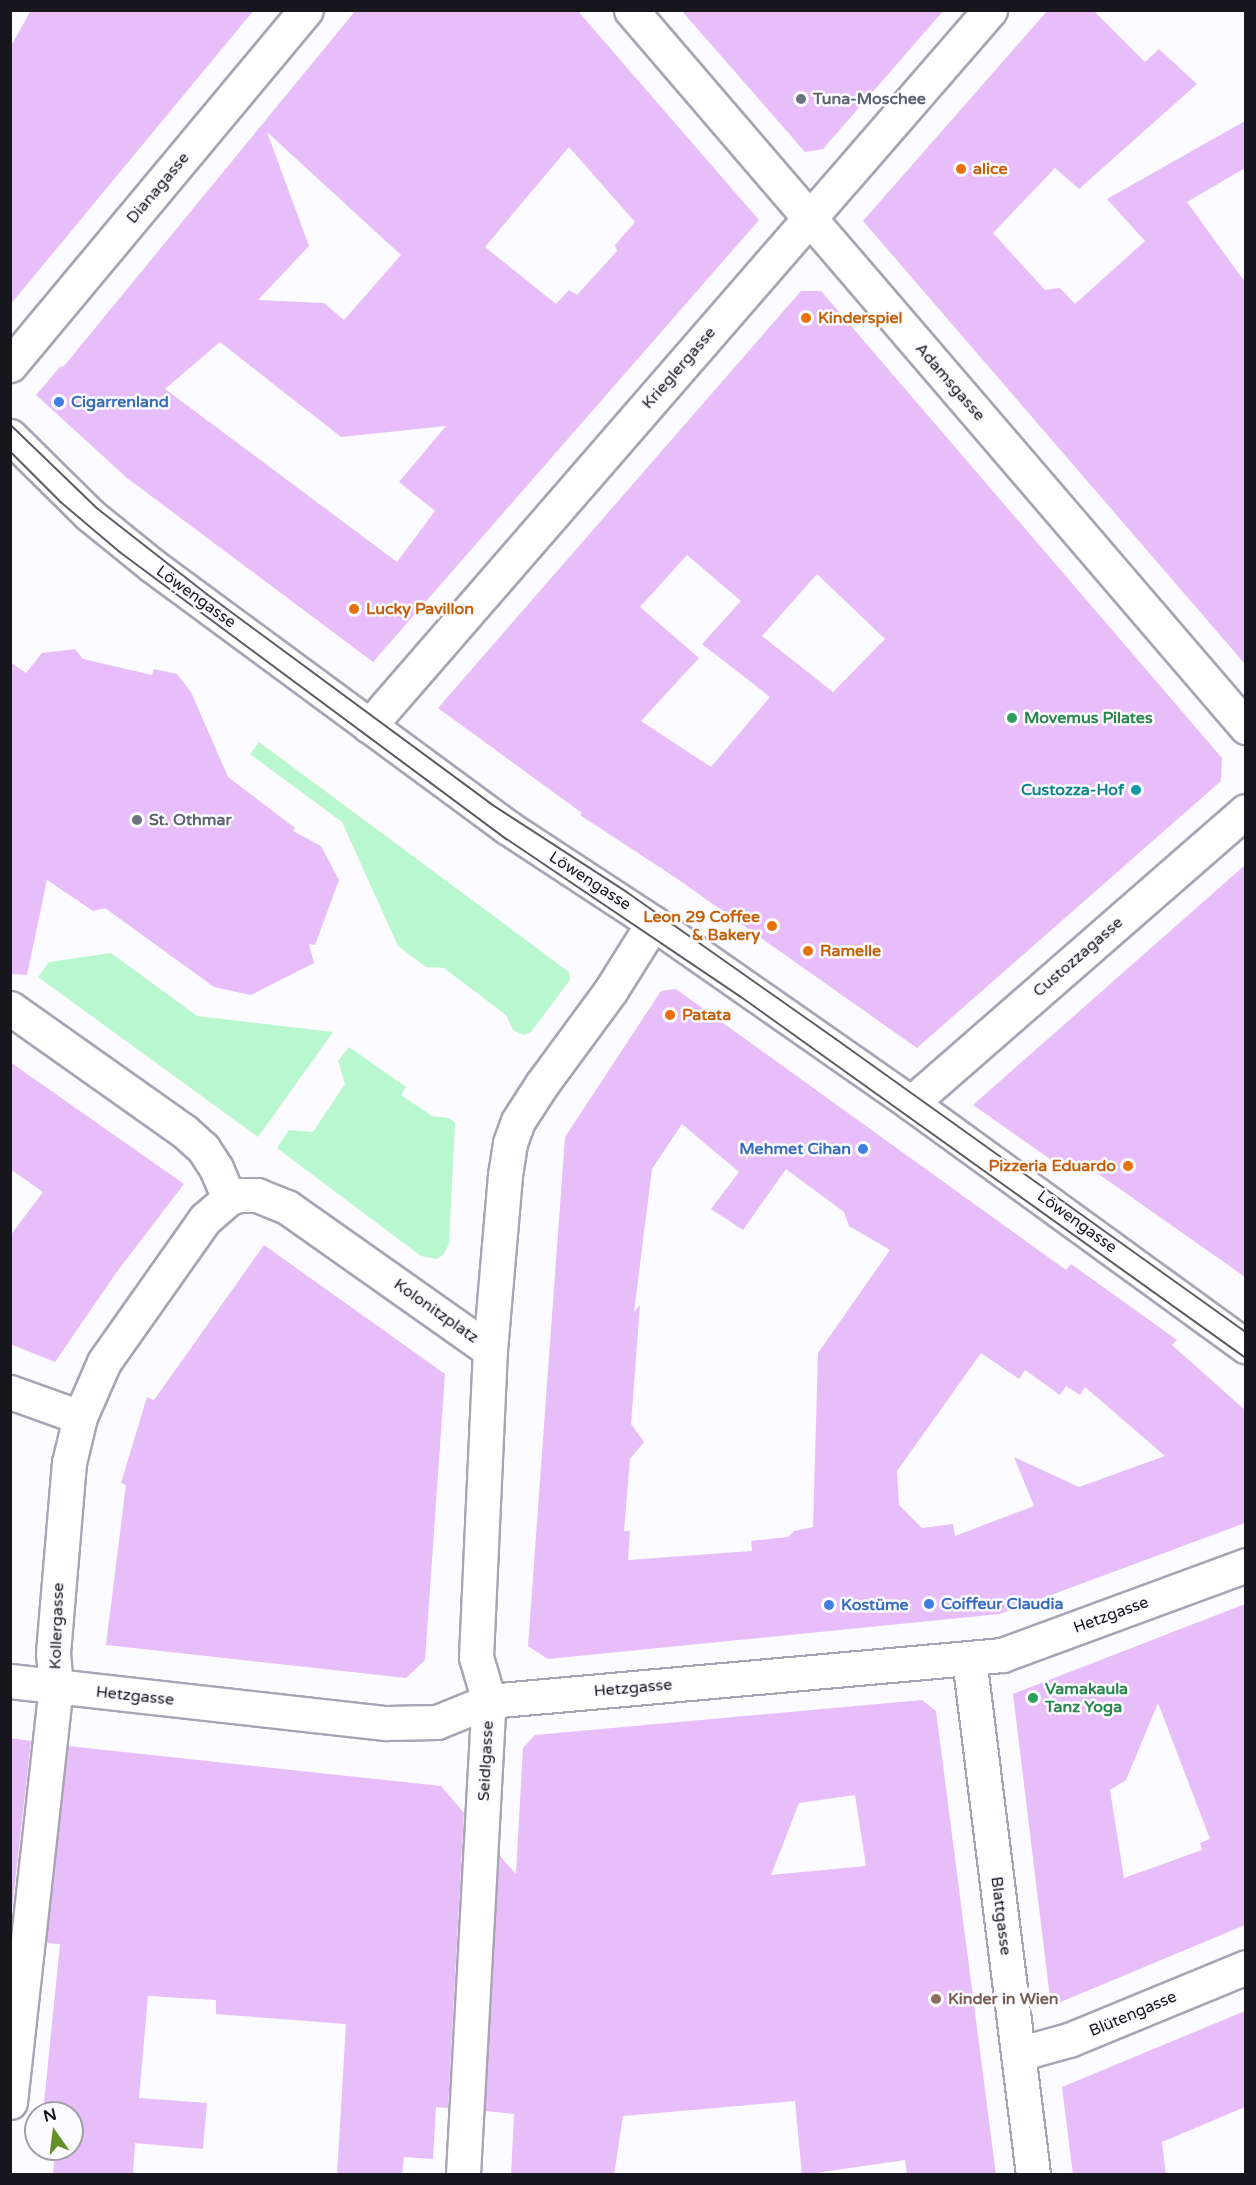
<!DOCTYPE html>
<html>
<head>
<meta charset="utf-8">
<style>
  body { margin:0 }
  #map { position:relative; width:1256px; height:2185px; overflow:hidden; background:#fcfbff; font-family:"Varela Round",sans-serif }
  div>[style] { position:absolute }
  .green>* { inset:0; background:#b9f7cf }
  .building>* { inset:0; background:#e8befa }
  .roads { filter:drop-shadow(2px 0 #aaa3b6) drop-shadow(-2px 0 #aaa3b6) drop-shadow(0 2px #aaa3b6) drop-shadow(0 -2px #aaa3b6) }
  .minor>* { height:33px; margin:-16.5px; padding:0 16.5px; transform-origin:16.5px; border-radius:16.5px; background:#fff }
  .tertiary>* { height:33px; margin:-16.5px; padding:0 16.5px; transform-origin:16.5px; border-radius:16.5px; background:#fff }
  .tram>* { height:1.5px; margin:-0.75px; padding:0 0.75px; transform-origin:0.75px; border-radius:0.75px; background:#5d5c62 }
  .dots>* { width:16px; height:16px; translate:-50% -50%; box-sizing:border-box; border:3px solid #fcfbff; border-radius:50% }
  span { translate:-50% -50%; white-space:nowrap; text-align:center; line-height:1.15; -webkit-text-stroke:5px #fcfbff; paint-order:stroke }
  .worship-label { font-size:16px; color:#5b616d; font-weight:700 }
  .left { translate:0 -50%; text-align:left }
  .food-label { font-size:16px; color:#c56008; font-weight:700 }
  .right { translate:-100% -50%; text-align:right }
  .street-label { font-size:16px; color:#18161d }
  .shop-label { font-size:16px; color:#366cbe; font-weight:700 }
  .leisure-label { font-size:16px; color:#27864d; font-weight:700 }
  .culture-label { font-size:16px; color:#0d838f; font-weight:700 }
  .education-label { font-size:16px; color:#785e54; font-weight:700 }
  .frame { position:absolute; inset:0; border:12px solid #18161d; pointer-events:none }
  .north { position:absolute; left:24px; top:2101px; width:60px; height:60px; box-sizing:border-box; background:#fcfbff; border:2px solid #a19fa5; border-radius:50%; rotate:346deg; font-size:16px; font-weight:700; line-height:24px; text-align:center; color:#18161d }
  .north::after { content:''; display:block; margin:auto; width:21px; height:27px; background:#629025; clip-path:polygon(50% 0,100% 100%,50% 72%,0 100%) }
</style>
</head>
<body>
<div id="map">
  <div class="green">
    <i style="clip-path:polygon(259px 742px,569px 972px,570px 980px,531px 1032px,524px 1035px,513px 1030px,506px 1015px,444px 968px,426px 967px,398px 946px,342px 822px,250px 754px)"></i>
    <i style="clip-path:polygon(111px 953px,197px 1016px,333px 1032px,258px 1137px,38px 977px,49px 962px)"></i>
    <i style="clip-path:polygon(349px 1047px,406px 1087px,401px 1095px,432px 1116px,449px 1118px,455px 1123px,449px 1244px,444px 1254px,437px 1259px,421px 1256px,277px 1148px,289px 1130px,313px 1132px,345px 1084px,338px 1061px)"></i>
  </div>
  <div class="building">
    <i style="clip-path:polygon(31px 10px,254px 10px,10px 305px,10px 48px)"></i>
    <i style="clip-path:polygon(evenodd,356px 10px,577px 10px,759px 220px,373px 662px,127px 478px,36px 395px,60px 367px,64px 366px,356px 10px,267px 132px,401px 255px,344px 320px,324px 303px,258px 300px,309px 246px,267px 132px,356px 10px,569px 147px,635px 222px,615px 245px,617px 251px,577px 295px,569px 290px,556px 304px,485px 247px,569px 147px,356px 10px,220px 342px,341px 437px,446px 426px,399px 482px,435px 511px,397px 562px,165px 389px,220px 342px)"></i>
    <i style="clip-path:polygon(681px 10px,944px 10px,823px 149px,805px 152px)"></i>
    <i style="clip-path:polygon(1048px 10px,1093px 10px,1145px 62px,1159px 49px,1197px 84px,1079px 189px,1055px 168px,993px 233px,1045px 290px,1060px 288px,1075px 304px,1145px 241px,1107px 199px,1245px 121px,1245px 168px,1187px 202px,1245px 282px,1245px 664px,863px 221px)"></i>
    <i style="clip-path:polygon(evenodd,801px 291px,821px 291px,1222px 758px,1221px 781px,917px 1048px,676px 878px,580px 815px,582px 813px,438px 708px,801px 291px,687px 555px,741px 601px,702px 644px,770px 697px,711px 767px,641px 721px,699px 658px,640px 607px,687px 555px,801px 291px,817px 574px,885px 639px,833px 692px,762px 636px,817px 574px)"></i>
    <i style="clip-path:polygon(75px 649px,83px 659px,152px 675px,154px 669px,177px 674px,191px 692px,228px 777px,295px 828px,293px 831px,321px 846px,339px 880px,315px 945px,309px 944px,314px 963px,251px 995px,214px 987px,105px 908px,93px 911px,47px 880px,27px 975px,10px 974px,10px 662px,26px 673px,42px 653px)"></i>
    <i style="clip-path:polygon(1245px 865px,1245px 1277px,1083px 1163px,1070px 1173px,973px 1105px)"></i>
    <i style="clip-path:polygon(evenodd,676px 989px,1066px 1270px,1071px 1264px,1177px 1340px,1172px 1345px,1245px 1410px,1245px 1523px,1000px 1614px,548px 1659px,528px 1646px,565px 1137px,661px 991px,676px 989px,682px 1124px,739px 1172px,711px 1209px,743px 1230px,786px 1169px,844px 1212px,849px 1226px,890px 1250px,818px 1353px,813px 1527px,794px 1531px,788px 1537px,751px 1541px,752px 1551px,628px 1560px,630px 1531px,624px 1531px,630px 1459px,644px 1442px,631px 1424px,640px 1305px,634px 1312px,652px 1169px,682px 1124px,676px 989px,981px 1353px,1019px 1379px,1025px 1370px,1060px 1395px,1066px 1386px,1080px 1395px,1085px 1387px,1165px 1456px,1079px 1487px,1014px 1457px,1034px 1506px,955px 1536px,953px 1524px,922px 1528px,899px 1505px,897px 1471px,981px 1353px)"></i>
    <i style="clip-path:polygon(10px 1062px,184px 1184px,116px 1273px,55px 1362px,10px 1344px,10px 1236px,43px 1192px,10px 1169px)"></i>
    <i style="clip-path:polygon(264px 1245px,445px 1374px,425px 1660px,406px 1678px,106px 1645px,126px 1485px,121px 1483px,147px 1397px,154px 1400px)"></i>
    <i style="clip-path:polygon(evenodd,1245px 1604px,1245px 1925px,1051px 2006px,1013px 1694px,1245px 1604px,1158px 1703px,1210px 1839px,1200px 1843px,1202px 1850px,1124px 1878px,1110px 1790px,1126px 1780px,1158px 1703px)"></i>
    <i style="clip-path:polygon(evenodd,922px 1700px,936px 1711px,996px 2175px,907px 2175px,905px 2160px,802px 2175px,795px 2101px,623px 2116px,614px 2175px,511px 2175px,514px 2114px,485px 2111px,499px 1855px,516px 1874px,523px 1748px,535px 1735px,922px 1700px,855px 1795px,866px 1866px,771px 1875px,799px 1803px,855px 1795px)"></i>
    <i style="clip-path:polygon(10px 1738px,31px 1741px,10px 1927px)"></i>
    <i style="clip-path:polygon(68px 1746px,441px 1786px,464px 1813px,448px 2108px,436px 2107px,433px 2159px,404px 2157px,402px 2175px,337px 2175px,346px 2024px,216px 2014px,216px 2000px,148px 1996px,139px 2098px,207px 2103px,203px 2149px,135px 2143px,133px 2175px,53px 2175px,55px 2149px,72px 2149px,72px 2113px,43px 2113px,60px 1944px,46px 1943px)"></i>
    <i style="clip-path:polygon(1245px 2011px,1245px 2107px,1162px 2142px,1166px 2175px,1073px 2175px,1062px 2087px)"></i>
  </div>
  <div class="roads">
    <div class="minor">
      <i style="left:631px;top:10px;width:945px;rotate:49.38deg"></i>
      <i style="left:10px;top:365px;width:462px;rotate:-50.2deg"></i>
      <i style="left:369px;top:726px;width:948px;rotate:-49.06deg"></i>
      <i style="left:10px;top:1008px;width:213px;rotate:35.3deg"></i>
      <i style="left:184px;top:1131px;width:25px;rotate:42deg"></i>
      <i style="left:203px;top:1148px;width:24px;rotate:57deg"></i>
      <i style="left:216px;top:1168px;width:33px;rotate:67deg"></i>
      <i style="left:911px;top:1103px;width:444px;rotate:-41.1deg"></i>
      <i style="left:10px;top:1392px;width:74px;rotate:19.7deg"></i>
      <i style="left:969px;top:1658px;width:520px;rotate:82.93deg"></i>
      <i style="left:10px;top:1681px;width:378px;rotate:6.4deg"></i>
      <i style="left:386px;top:1723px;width:51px;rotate:-1.1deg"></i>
      <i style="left:437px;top:1722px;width:56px;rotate:-22deg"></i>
      <i style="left:489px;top:1701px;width:515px;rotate:-5.12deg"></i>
      <i style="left:1002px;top:1655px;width:260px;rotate:-20.2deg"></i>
      <i style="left:1018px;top:2054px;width:53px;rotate:-15.4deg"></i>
      <i style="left:1069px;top:2040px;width:191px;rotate:-22.4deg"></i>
      <i style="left:10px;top:2102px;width:418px;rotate:-83.7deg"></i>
      <i style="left:56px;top:1687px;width:34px;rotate:-95deg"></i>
      <i style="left:53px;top:1653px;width:191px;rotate:-85.2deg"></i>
      <i style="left:69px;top:1463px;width:47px;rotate:-76.6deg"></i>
      <i style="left:80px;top:1417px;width:60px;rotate:-66.4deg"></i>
      <i style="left:104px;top:1362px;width:175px;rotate:-54.8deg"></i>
      <i style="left:205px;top:1219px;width:32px;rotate:-41deg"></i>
      <i style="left:229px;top:1198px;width:11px;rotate:-15deg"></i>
      <i style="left:240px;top:1195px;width:17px"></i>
      <i style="left:257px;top:1195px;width:32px;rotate:22deg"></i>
      <i style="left:287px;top:1207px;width:248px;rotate:35.2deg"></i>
      <i style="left:463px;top:2174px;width:474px;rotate:-86.9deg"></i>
      <i style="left:489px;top:1701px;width:46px;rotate:-106.5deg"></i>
      <i style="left:476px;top:1657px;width:307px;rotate:-87.4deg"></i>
      <i style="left:490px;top:1350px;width:176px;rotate:-85.1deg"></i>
      <i style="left:505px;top:1175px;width:32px;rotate:-81deg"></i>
      <i style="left:510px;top:1143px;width:23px;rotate:-70deg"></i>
      <i style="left:518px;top:1121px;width:44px;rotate:-57deg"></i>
      <i style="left:542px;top:1084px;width:117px;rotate:-53.7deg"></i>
      <i style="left:611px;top:990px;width:79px;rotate:-57.9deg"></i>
    </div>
    <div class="tertiary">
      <i style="left:10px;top:436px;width:112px;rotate:44.6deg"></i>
      <i style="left:90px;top:515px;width:81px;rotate:39deg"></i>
      <i style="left:153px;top:566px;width:440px;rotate:36.4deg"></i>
      <i style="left:507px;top:827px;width:175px;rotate:33.3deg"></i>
      <i style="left:653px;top:923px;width:315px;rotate:34.9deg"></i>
      <i style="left:911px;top:1103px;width:414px;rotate:36deg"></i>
    </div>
  </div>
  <div class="tram">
    <i style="left:10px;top:424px;width:121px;rotate:44deg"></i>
    <i style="left:97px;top:508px;width:140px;rotate:38deg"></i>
    <i style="left:207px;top:594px;width:352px;rotate:36.4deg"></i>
    <i style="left:490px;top:803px;width:163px;rotate:33deg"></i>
    <i style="left:627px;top:892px;width:256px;rotate:35.1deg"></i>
    <i style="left:836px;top:1039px;width:504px;rotate:35.55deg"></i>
    <i style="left:10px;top:451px;width:72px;rotate:45deg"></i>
    <i style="left:61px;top:502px;width:77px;rotate:40.3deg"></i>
    <i style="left:120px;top:552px;width:482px;rotate:36.6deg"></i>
    <i style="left:507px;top:839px;width:281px;rotate:34deg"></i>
    <i style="left:740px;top:996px;width:622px;rotate:35.58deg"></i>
  </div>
  <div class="dots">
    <i style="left:801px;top:99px;background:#6b7280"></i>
    <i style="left:961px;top:169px;background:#e8710a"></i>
    <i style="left:806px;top:318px;background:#e8710a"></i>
    <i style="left:59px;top:402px;background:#3f7fe0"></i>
    <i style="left:354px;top:609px;background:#e8710a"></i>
    <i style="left:1012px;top:718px;background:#2e9e5b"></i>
    <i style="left:1136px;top:790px;background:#0f9aa8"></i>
    <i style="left:137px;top:820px;background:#6b7280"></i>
    <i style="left:772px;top:926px;background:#e8710a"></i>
    <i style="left:808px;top:951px;background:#e8710a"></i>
    <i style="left:670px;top:1015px;background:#e8710a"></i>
    <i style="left:863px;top:1149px;background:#3f7fe0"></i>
    <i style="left:1128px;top:1166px;background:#e8710a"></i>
    <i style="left:929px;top:1604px;background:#3f7fe0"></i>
    <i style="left:829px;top:1605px;background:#3f7fe0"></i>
    <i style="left:1033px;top:1698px;background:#2e9e5b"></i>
    <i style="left:936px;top:1999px;background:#8d6e63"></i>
  </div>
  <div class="worship-label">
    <span class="left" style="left:813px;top:99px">Tuna-Moschee</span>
    <span class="left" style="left:149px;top:820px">St. Othmar</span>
  </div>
  <div class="food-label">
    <span class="left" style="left:973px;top:169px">alice</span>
    <span class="left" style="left:818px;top:318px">Kinderspiel</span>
    <span class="left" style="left:366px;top:609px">Lucky Pavillon</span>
    <span class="right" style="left:760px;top:926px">Leon 29 Coffee<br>&amp; Bakery</span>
    <span class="left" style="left:820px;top:951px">Ramelle</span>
    <span class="left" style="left:682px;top:1015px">Patata</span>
    <span class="right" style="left:1116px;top:1166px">Pizzeria Eduardo</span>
  </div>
  <div class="street-label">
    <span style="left:158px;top:188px;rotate:-50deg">Dianagasse</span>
    <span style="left:679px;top:368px;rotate:-49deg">Krieglergasse</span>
    <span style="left:950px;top:382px;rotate:49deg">Adamsgasse</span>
    <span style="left:196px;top:597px;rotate:36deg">Löwengasse</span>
    <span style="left:590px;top:881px;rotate:33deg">Löwengasse</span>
    <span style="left:1078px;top:957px;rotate:-41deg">Custozzagasse</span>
    <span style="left:1077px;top:1222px;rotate:36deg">Löwengasse</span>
    <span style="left:436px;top:1311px;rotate:35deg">Kolonitzplatz</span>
    <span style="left:1111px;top:1615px;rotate:-20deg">Hetzgasse</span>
    <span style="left:57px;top:1626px;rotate:-88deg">Kollergasse</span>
    <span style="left:633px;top:1688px;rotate:-5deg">Hetzgasse</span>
    <span style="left:135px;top:1696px;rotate:6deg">Hetzgasse</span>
    <span style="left:486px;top:1761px;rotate:-87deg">Seidlgasse</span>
    <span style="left:1001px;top:1916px;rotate:83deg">Blattgasse</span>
    <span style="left:1133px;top:2014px;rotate:-23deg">Blütengasse</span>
  </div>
  <div class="shop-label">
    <span class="left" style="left:71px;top:402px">Cigarrenland</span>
    <span class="right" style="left:851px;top:1149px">Mehmet Cihan</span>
    <span class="left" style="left:941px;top:1604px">Coiffeur Claudia</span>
    <span class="left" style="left:841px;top:1605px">Kostüme</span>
  </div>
  <div class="leisure-label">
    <span class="left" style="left:1024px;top:718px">Movemus Pilates</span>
    <span class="left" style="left:1045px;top:1698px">Vamakaula<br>Tanz Yoga</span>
  </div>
  <div class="culture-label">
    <span class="right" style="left:1124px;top:790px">Custozza-Hof</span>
  </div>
  <div class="education-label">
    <span class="left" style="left:948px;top:1999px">Kinder in Wien</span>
  </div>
  <div class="frame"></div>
  <div class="north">N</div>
</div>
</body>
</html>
